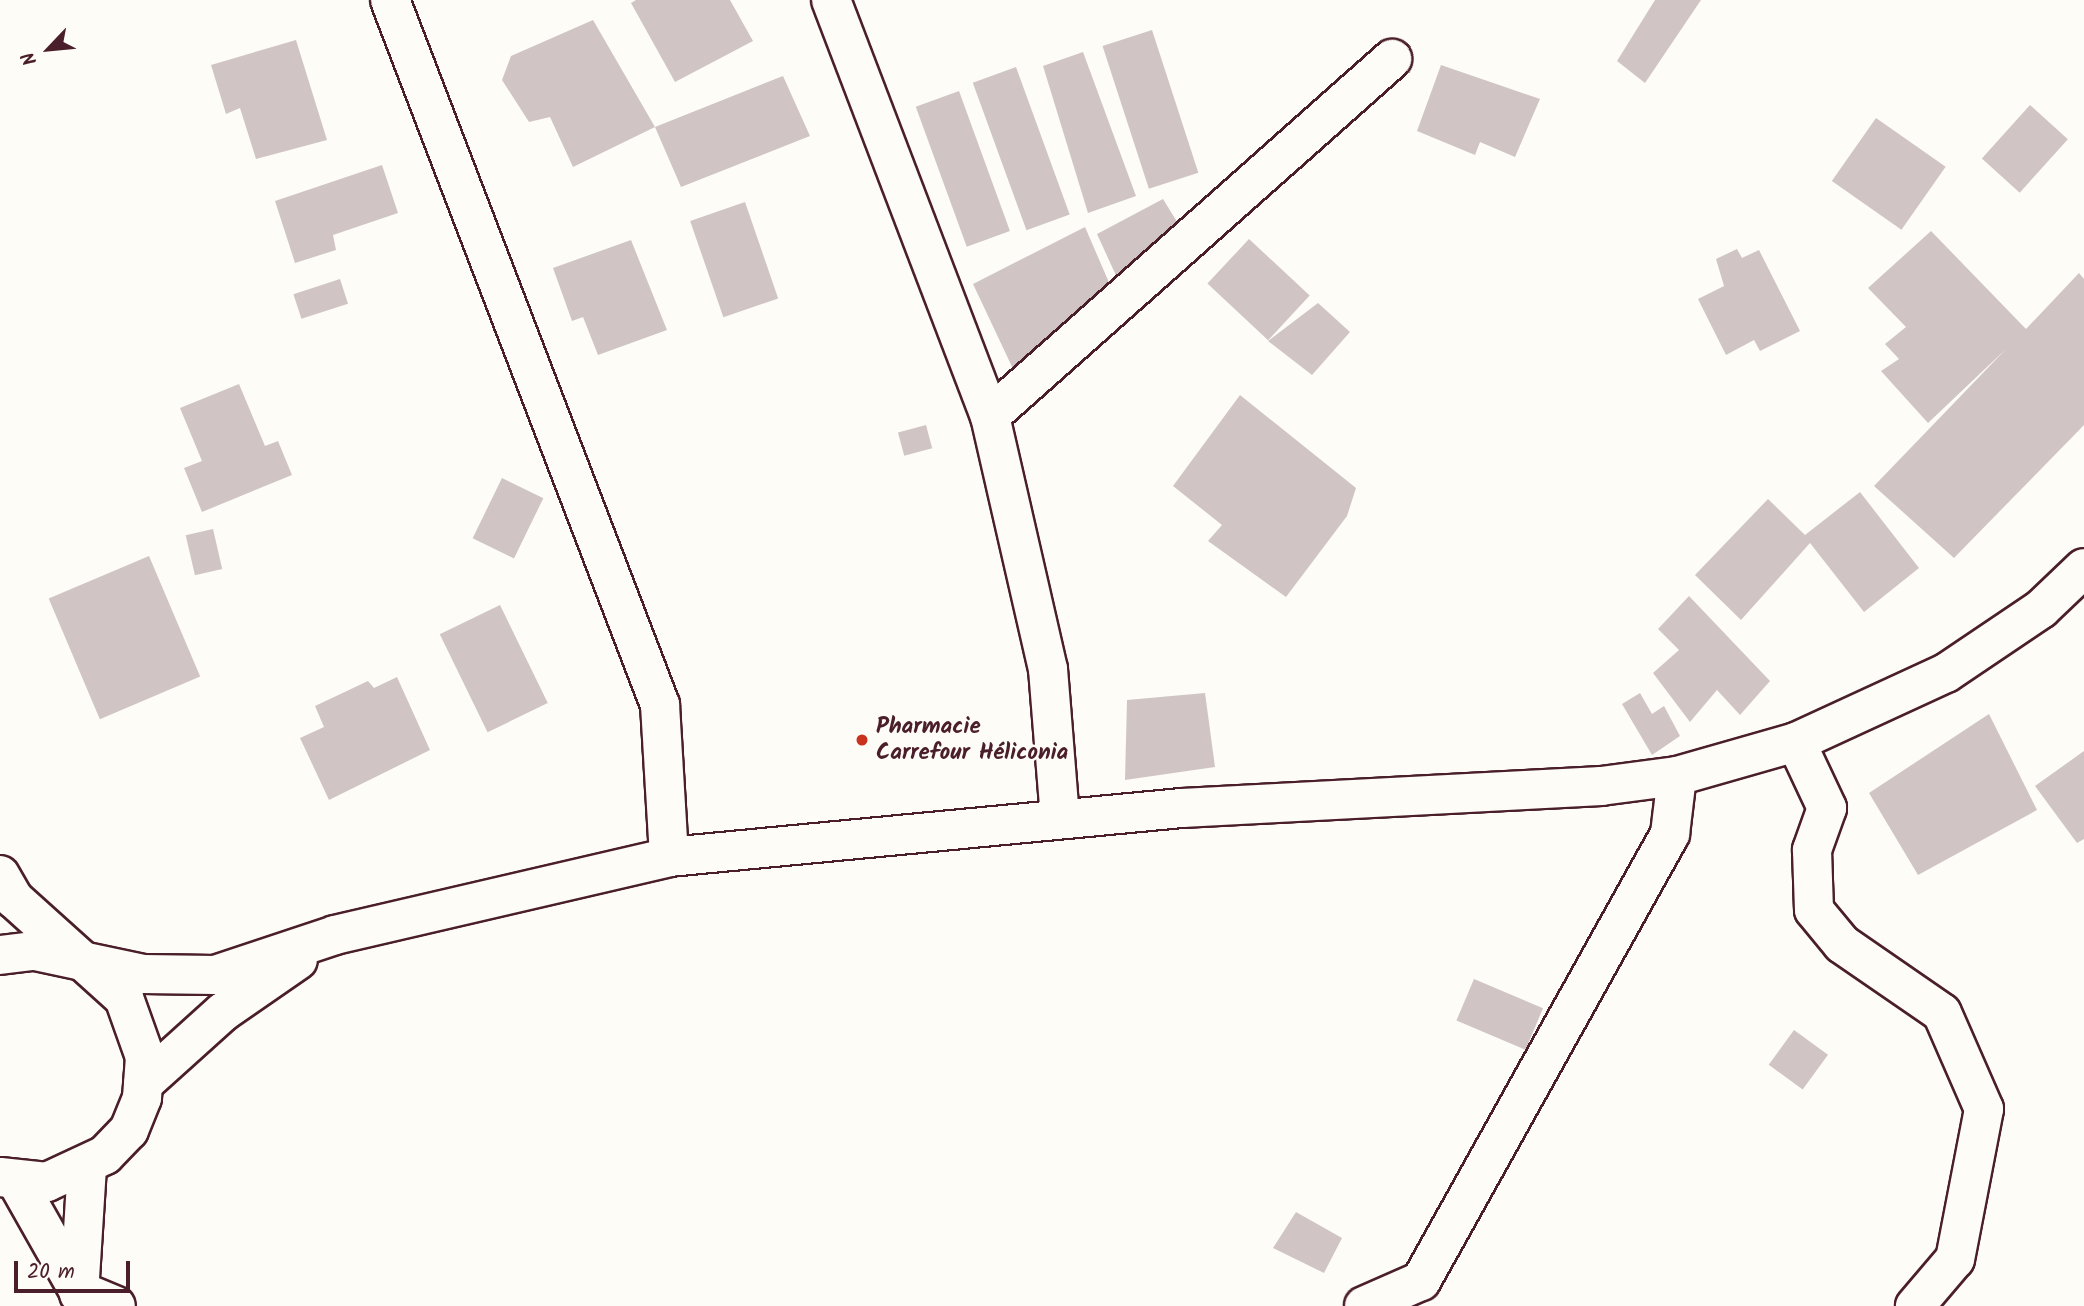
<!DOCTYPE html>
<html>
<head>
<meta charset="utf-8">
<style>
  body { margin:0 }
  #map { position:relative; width:2084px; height:1306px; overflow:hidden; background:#fdfcf7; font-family:Kalam,sans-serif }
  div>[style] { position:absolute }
  .building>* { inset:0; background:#d0c5c4; transform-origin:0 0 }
  .roads { filter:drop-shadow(2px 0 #4a1f2b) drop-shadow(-2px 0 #4a1f2b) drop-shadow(0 2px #4a1f2b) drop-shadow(0 -2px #4a1f2b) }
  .minor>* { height:38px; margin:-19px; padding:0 19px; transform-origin:19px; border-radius:19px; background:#fdfcf7 }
  .tertiary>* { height:38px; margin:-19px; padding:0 19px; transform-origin:19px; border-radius:19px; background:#fdfcf7 }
  .dots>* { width:19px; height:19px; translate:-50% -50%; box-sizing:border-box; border:4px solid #fdfcf7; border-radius:50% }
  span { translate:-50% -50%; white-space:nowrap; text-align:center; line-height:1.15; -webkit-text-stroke:5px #fdfcf7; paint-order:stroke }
  .poi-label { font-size:23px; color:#4a1f2b; font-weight:700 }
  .left { translate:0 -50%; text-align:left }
  .north { position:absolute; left:14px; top:14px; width:70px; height:70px; -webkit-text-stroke:5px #fdfcf7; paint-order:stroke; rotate:244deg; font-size:19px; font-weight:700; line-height:28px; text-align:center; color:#4a1f2b }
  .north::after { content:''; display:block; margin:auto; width:24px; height:32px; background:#4a1f2b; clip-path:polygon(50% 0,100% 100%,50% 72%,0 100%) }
  .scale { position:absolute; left:14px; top:1261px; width:116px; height:32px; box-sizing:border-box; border:4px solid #4a1f2b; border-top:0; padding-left:9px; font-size:21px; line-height:24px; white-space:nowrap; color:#4a1f2b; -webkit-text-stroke:5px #fdfcf7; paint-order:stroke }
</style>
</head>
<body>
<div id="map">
  <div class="building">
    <i style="clip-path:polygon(636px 0,730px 0,753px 41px,675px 82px,631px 3px)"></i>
    <i style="clip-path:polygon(1655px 0,1701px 0,1645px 83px,1617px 61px)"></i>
    <i style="clip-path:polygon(593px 20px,655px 127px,783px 76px,810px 136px,681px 187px,655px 127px,573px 167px,550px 117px,529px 122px,502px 80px,511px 56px)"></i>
    <i style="left:1152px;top:30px;width:150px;height:52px;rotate:72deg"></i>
    <i style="clip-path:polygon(296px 40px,327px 140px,256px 159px,240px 108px,226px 114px,211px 65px)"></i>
    <i style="clip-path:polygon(1083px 52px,1136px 196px,1088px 213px,1043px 66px)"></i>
    <i style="clip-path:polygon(1441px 65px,1540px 99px,1515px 157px,1480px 142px,1475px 155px,1417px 131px)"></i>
    <i style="left:1016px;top:67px;width:157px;height:46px;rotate:70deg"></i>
    <i style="left:959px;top:91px;width:149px;height:46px;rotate:70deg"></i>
    <i style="left:2030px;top:105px;width:51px;height:72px;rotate:42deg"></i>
    <i style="left:1876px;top:118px;width:85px;height:77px;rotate:35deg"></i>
    <i style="clip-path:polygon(382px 165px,398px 213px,333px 235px,336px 250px,295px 263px,275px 201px)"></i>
    <i style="clip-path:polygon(1163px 199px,1179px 225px,1119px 282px,1097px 234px)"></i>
    <i style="left:745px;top:202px;width:102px;height:58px;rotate:71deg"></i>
    <i style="clip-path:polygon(1085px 227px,1114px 294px,1014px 371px,973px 284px)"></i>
    <i style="clip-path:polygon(1931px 231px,2026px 329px,2079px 273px,2084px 279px,2084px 425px,1954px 558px,1874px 486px,2006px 349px,1928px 423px,1881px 371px,1899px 359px,1885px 344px,1906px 327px,1868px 288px)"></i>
    <i style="left:1249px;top:239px;width:83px;height:61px;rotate:43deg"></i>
    <i style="clip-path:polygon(631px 240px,667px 330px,598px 355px,583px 317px,572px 321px,553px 268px)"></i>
    <i style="clip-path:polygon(1737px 249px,1742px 258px,1759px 250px,1800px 331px,1760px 351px,1754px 340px,1726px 355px,1698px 299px,1724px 286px,1716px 259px)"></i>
    <i style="left:340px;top:279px;width:26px;height:49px;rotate:72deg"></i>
    <i style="clip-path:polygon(1318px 303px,1350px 332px,1312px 375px,1268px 341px)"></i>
    <i style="clip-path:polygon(239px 384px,265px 446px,278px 441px,292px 475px,202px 512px,184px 468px,202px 461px,180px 408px)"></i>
    <i style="clip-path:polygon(1240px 395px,1356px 488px,1347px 516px,1286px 597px,1208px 541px,1222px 525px,1173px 486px)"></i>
    <i style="left:926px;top:425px;width:24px;height:29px;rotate:75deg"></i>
    <i style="left:502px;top:478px;width:46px;height:67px;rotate:26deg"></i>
    <i style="clip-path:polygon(1860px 492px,1919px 568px,1864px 612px,1810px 543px,1741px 620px,1695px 575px,1768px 499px,1805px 535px)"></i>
    <i style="left:213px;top:529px;width:41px;height:28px;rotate:77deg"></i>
    <i style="left:149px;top:556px;width:131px;height:109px;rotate:67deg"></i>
    <i style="clip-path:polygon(1689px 596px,1770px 681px,1740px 715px,1717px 690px,1690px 722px,1653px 673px,1679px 650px,1658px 629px)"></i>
    <i style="left:500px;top:605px;width:109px;height:67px;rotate:64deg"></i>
    <i style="clip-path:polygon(397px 677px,430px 750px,329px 800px,300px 738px,324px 727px,315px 706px,368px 681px,374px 688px)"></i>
    <i style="clip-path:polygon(1205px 693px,1215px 767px,1125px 780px,1127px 700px)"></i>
    <i style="clip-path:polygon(1640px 693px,1652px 714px,1664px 706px,1680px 736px,1652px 755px,1622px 704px)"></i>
    <i style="clip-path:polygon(1989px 714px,2037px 810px,1918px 875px,1869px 793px)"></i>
    <i style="clip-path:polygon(2084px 751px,2084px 839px,2077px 843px,2035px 786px)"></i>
    <i style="left:1474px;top:979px;width:75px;height:45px;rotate:23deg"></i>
    <i style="left:1794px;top:1030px;width:42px;height:43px;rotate:36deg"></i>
    <i style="clip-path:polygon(1296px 1212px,1342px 1238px,1324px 1273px,1273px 1248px)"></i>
  </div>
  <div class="roads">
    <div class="minor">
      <i style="left:390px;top:0;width:755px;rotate:69.04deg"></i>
      <i style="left:660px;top:705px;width:152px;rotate:86.6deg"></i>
      <i style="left:831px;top:0;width:445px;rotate:69.1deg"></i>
      <i style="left:990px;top:416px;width:260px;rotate:77.1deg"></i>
      <i style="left:1048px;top:669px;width:150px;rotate:85.4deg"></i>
      <i style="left:990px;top:416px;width:538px;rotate:-41.61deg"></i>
      <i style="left:1796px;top:742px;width:73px;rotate:64.8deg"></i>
      <i style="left:1827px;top:808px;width:45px;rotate:109.7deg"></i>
      <i style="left:1812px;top:850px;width:60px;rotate:88.1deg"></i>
      <i style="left:1814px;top:910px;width:44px;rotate:50.5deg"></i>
      <i style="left:1842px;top:944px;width:121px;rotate:34.6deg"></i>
      <i style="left:1942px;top:1013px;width:105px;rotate:66.4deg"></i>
      <i style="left:1984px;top:1109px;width:153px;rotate:100.9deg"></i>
      <i style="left:1955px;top:1259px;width:62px;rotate:130.4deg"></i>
      <i style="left:17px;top:1182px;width:124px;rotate:60.5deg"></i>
      <i style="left:78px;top:1290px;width:41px;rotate:22.8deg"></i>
      <i style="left:79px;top:1294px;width:127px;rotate:-86.4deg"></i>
      <i style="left:1364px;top:1306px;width:62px;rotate:-23.7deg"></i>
      <i style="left:1421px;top:1281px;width:512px;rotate:-60.88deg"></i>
      <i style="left:1670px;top:834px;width:58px;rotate:-83.1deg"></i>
    </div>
    <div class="tertiary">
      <i style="left:0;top:875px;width:28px;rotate:60deg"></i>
      <i style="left:14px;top:899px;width:148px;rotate:42deg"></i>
      <i style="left:124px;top:998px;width:63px;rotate:70.4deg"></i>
      <i style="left:145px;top:1057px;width:41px;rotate:94.2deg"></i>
      <i style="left:142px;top:1098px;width:35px;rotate:112deg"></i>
      <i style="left:129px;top:1130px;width:35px;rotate:134deg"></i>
      <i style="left:105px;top:1155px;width:64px;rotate:155deg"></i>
      <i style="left:47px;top:1182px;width:47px;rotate:-173.9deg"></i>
      <i style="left:0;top:955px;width:35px;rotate:-7deg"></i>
      <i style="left:35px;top:951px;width:110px;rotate:12deg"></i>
      <i style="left:143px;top:974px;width:72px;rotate:0.8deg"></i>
      <i style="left:215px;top:975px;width:126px;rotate:-18.4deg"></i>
      <i style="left:335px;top:935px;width:343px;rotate:-13.1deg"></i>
      <i style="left:669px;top:857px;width:515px;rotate:-5.46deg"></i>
      <i style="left:1182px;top:808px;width:420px;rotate:-3deg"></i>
      <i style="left:1601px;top:786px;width:77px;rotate:-7.5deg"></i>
      <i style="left:1677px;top:776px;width:124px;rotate:-15.9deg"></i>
      <i style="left:1796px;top:742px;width:165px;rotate:-24.7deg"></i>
      <i style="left:1946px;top:673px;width:115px;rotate:-34deg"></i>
      <i style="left:2041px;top:609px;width:59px;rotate:-43.6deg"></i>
      <i style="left:143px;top:1084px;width:108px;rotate:-42deg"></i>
      <i style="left:223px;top:1012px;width:91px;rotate:-34.7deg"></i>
    </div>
  </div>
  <div class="dots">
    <i style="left:862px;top:740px;background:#c8321e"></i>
  </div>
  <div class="poi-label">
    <span class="left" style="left:876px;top:740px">Pharmacie<br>Carrefour Héliconia</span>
  </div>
  <div class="north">N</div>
  <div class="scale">20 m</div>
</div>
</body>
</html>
